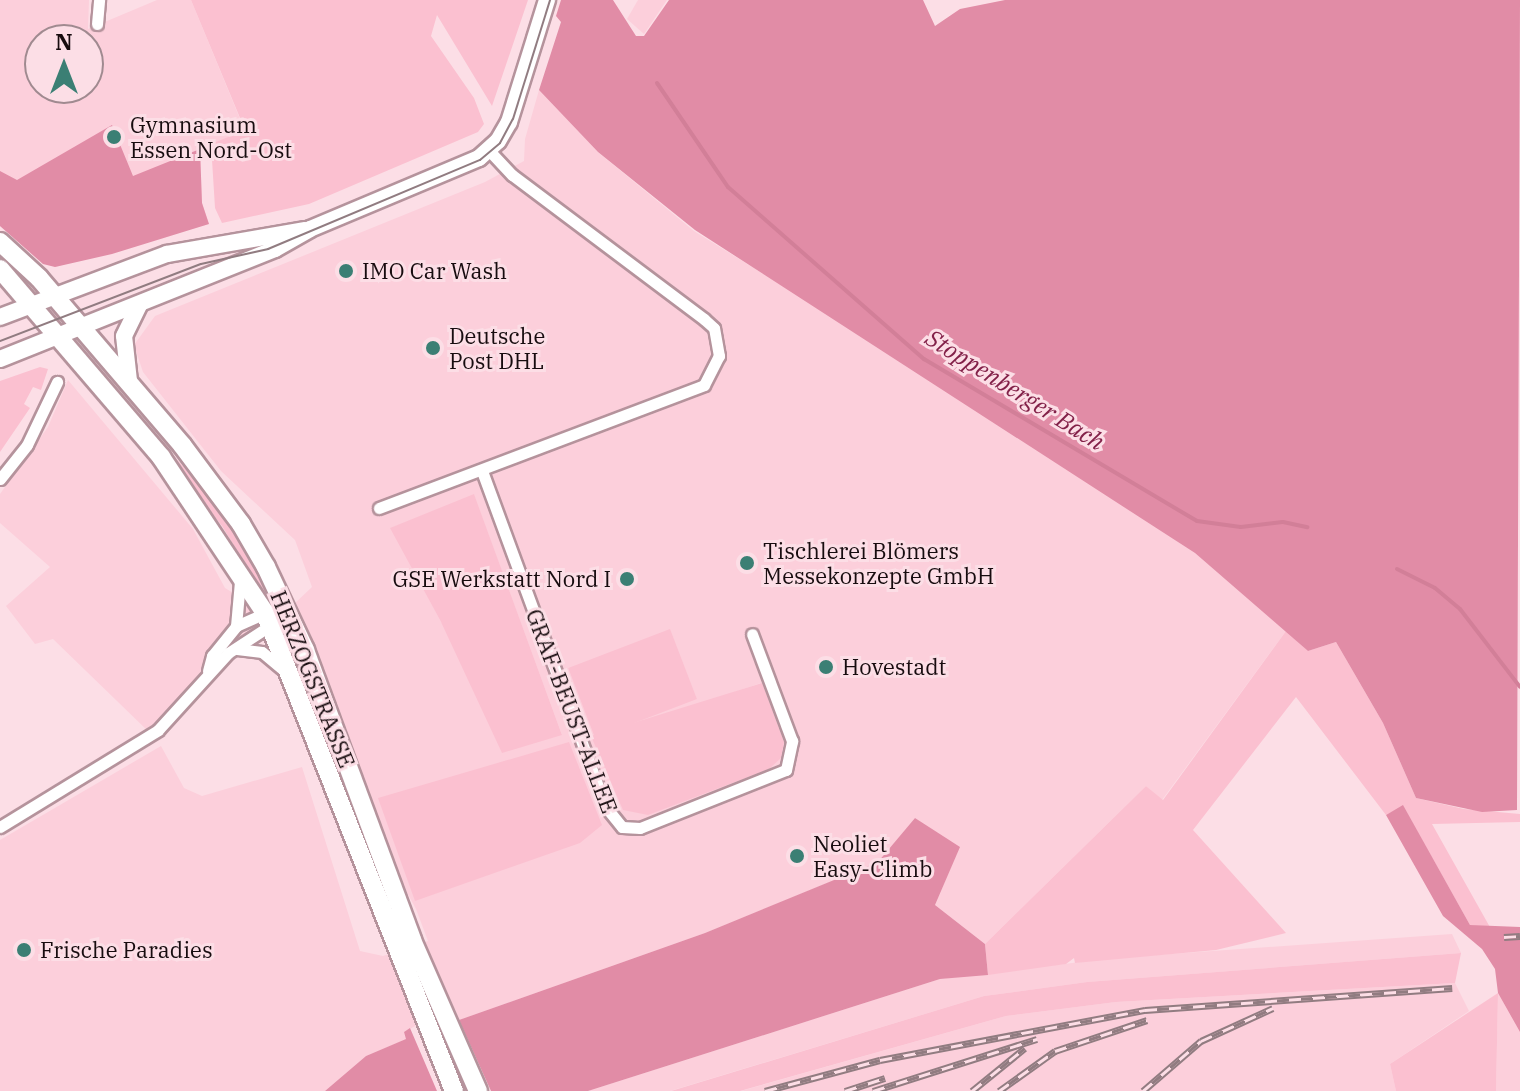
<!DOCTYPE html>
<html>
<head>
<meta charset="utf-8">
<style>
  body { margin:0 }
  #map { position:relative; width:1520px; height:1091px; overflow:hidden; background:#fcdee6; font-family:"IBM Plex Serif",serif }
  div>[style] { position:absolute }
  .built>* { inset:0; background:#fccfdb }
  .green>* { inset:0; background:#fbc0d0; transform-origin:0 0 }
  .forest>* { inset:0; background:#e18ca6 }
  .stream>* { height:4px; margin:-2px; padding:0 2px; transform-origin:2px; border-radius:2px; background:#d27f98 }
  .roads { filter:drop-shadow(2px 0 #b5939c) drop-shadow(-2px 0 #b5939c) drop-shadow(0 2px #b5939c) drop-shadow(0 -2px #b5939c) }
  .street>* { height:11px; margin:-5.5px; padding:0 5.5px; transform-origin:5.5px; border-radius:5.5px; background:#fff }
  .secondary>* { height:16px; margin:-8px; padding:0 8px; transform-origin:8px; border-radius:8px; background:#fff }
  .primary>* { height:18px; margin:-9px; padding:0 9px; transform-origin:9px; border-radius:9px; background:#fff }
  .tram>* { height:2px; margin:-1px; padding:0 1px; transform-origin:1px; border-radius:1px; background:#917c81 }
  .rail>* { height:7px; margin-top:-3.5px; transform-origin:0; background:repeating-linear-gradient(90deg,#fcdee6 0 12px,#917c81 0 24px); box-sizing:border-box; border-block:2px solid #917c81 }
  .dots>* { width:22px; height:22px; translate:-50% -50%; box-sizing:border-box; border:4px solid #fcdee6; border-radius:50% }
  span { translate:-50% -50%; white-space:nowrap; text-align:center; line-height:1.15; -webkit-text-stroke:6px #fcdee6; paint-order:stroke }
  .poi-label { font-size:22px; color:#170c0f }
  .left { translate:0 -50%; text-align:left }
  .right { translate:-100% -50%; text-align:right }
  .street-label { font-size:22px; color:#170c0f }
  .water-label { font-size:24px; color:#832149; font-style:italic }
  .north { position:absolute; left:24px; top:24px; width:80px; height:80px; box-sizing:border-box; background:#fcdee6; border:2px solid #a08a90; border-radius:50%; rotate:0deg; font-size:22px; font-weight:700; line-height:32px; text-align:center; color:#170c0f }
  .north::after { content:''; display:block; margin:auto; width:28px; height:36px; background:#3b7f74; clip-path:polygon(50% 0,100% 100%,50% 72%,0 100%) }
</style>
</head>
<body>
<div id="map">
  <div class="built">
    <i style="clip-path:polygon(evenodd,0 0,89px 0,88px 29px,157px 0,191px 0,245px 131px,200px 149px,202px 203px,209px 224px,55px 267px,0 226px,0 0,40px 40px,88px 40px,88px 88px,40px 88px,40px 40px)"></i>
    <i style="clip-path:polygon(638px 0,667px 0,644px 34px,627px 19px)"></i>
    <i style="clip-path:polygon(evenodd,539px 90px,599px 153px,694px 231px,919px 370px,1195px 553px,1286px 631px,1162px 800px,1146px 786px,985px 944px,935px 905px,959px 848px,915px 818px,879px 862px,705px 933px,459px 1020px,455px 1009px,423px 1022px,404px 1032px,407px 1039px,366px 1056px,325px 1091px,0 1091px,0 840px,161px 746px,184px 788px,202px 796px,302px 767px,360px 951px,383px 956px,428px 941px,416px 909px,309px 714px,272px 625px,312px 587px,295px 540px,221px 471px,143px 372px,134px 345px,155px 316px,485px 182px,524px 161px,525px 139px,539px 90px,474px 495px,562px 735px,441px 622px,391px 528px,474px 495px,539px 90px,761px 683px,623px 810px,702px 703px,761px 683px)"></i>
    <i style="clip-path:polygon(68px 380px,193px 529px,225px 588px,264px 612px,270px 624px,242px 641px,150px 733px,53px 639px,35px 644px,6px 606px,50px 567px,0 523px,0 494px,48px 427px)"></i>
    <i style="clip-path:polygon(1452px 934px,1461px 953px,1087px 982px,984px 996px,670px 1091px,588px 1091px,940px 979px,1114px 958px)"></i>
    <i style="clip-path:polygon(1455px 983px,1469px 1011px,1390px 1064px,1396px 1091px,741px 1091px,1006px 1016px,1116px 1002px)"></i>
    <i style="clip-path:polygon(1498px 993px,1520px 1032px,1520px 1091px,1496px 1091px)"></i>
  </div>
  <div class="green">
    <i style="clip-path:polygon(191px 0,528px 0,492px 106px,437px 15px,431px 36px,474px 98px,484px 124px,478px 132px,309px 204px,222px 223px,215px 208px,211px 144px,245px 130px)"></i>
    <i style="clip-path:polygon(89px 355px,218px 508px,266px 585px,266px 599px,222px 526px,85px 358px)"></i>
    <i style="clip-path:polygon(40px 367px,48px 369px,41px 390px,33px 387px,24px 404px,30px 408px,0 452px,0 381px)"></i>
    <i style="clip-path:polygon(474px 494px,562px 735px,502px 753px,441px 622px,390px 528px)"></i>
    <i style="left:670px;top:629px;width:75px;height:109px;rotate:69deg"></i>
    <i style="clip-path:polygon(1286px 631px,1308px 651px,1336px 642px,1383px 723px,1416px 798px,1464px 809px,1520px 814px,1520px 822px,1432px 824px,1491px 929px,1470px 925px,1403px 806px,1386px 815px,1296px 697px,1193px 830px,1286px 933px,1216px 950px,1075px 963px,1074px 958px,1066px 964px,988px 975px,985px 944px,1146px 786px,1163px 800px)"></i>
    <i style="clip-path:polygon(762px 683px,784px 742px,781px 758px,769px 769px,648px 815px,623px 810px,591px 736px)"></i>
    <i style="clip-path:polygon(569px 742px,602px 825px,580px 843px,415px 901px,378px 798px)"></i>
    <i style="clip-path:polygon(1461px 953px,1455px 983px,1116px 1002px,1006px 1016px,740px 1091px,671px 1091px,984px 996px,1087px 982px)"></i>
    <i style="clip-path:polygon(1498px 993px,1496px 1091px,1396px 1091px,1390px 1064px)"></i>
  </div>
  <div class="forest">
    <i style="clip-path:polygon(561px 0,613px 0,636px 36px,644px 36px,669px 0,923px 0,935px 26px,960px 9px,1005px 0,1520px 0,1517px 810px,1482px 812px,1416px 798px,1383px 723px,1336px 642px,1308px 651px,1195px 553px,695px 230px,598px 152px,539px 90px,561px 22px,556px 16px)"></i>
    <i style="clip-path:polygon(112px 125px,133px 176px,200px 149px,202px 203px,209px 224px,112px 254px,55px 267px,43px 264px,0 226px,0 171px,17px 180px)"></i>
    <i style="clip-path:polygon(1403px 805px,1470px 925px,1520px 927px,1520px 1032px,1498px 993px,1495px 969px,1482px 949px,1443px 916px,1386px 815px)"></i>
    <i style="clip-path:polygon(915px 818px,960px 847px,935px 905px,985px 944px,988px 975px,940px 979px,588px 1091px,491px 1091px,459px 1020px,705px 933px,878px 862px)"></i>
    <i style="clip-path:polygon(410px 1028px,437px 1091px,325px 1091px,366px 1056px,406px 1039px,404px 1032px)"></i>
  </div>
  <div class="stream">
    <i style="left:657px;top:83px;width:126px;rotate:55.7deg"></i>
    <i style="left:728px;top:187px;width:261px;rotate:41.3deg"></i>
    <i style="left:924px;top:359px;width:317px;rotate:30.7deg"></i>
    <i style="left:1197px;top:521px;width:44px;rotate:7.8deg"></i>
    <i style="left:1241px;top:527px;width:42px;rotate:-6.8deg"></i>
    <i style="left:1283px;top:522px;width:25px;rotate:12deg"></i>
    <i style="left:1397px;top:569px;width:42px;rotate:26.6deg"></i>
    <i style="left:1435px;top:588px;width:33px;rotate:40deg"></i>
    <i style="left:1460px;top:609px;width:98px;rotate:52.4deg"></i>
  </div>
  <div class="roads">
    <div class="street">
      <i style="left:97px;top:24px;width:24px;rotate:-85deg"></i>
      <i style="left:482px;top:471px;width:357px;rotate:69.8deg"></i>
      <i style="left:605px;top:806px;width:27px;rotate:51deg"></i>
      <i style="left:622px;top:827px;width:18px;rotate:3deg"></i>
      <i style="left:640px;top:828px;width:157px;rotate:-21.7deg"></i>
      <i style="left:786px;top:770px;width:30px;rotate:-78deg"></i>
      <i style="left:792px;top:741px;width:114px;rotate:-110.5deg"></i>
      <i style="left:0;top:479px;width:43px;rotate:-51.5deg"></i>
      <i style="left:27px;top:445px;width:70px;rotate:-64.5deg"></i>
      <i style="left:379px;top:508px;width:347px;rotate:-20.7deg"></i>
      <i style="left:704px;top:385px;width:33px;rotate:-63deg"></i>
      <i style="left:719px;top:356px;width:28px;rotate:-100deg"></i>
      <i style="left:714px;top:328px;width:13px;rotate:-138deg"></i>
      <i style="left:704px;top:319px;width:240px;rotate:-143.1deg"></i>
      <i style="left:512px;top:175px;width:34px;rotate:-133deg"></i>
      <i style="left:236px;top:626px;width:45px;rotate:-84.9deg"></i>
      <i style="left:237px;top:649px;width:25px;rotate:7deg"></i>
      <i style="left:262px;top:652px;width:25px;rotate:40deg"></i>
      <i style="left:208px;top:671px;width:16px;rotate:-75deg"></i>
      <i style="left:212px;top:656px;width:38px;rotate:-51deg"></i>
      <i style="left:236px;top:626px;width:37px;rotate:-24deg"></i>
      <i style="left:0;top:827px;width:185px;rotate:-31.5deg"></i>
      <i style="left:158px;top:730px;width:104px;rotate:-47.7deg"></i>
      <i style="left:228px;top:653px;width:51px;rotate:-33.1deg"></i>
      <i style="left:271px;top:625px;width:24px;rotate:-48deg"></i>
    </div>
    <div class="secondary">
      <i style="left:0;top:317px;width:178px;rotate:-20.7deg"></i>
      <i style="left:167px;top:254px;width:139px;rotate:-9.9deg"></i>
      <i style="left:0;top:359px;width:296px;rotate:-21.8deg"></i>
      <i style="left:275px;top:249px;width:40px;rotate:-29.7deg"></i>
      <i style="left:310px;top:229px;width:183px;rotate:-22.8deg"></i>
      <i style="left:479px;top:158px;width:25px;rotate:-42deg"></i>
      <i style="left:498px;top:141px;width:22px;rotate:-60deg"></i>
      <i style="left:509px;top:122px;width:128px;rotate:-72.7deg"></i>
      <i style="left:129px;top:381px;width:45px;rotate:-96.3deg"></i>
      <i style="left:124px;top:336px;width:34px;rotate:-64deg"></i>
    </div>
    <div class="primary">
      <i style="left:0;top:242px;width:53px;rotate:42.7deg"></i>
      <i style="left:39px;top:278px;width:220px;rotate:49.4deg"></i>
      <i style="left:182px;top:445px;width:99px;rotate:53.2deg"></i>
      <i style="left:241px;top:524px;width:50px;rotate:59.8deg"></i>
      <i style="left:266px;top:567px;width:92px;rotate:64.8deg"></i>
      <i style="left:305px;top:650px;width:309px;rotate:69.7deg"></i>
      <i style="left:412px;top:940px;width:165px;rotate:66.4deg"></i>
      <i style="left:0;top:269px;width:248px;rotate:49.4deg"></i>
      <i style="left:161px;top:457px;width:187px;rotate:56.3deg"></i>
      <i style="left:265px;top:613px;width:514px;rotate:68.43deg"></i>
    </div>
  </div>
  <div class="tram">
    <i style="left:0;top:341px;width:215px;rotate:-21deg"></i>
    <i style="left:201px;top:264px;width:69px;rotate:-12.6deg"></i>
    <i style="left:268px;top:249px;width:230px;rotate:-22.8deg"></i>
    <i style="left:480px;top:160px;width:26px;rotate:-40deg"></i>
    <i style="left:500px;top:143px;width:27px;rotate:-62deg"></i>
    <i style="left:513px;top:119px;width:125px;rotate:-72.7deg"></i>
  </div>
  <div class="rail">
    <i style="left:1504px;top:937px;width:16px;rotate:-4deg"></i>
    <i style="left:765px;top:1091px;width:119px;rotate:-15.1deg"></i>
    <i style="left:880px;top:1060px;width:270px;rotate:-10.7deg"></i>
    <i style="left:1145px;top:1010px;width:308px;rotate:-4.1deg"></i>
    <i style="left:845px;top:1091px;width:42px;rotate:-18deg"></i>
    <i style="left:873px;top:1091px;width:172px;rotate:-17.6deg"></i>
    <i style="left:972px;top:1091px;width:68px;rotate:-39.1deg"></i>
    <i style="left:999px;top:1091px;width:69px;rotate:-35.5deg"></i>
    <i style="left:1055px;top:1051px;width:97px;rotate:-18.6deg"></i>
    <i style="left:1143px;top:1091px;width:77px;rotate:-40.8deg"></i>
    <i style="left:1201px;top:1041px;width:79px;rotate:-24.6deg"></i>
  </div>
  <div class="dots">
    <i style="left:114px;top:137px;background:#3b7f74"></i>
    <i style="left:346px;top:271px;background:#3b7f74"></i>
    <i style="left:433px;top:348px;background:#3b7f74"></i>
    <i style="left:747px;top:563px;background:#3b7f74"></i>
    <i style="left:627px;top:579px;background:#3b7f74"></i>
    <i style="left:826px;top:667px;background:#3b7f74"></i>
    <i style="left:797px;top:856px;background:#3b7f74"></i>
    <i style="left:24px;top:950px;background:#3b7f74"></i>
  </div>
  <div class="poi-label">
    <span class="left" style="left:130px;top:137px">Gymnasium<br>Essen Nord-Ost</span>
    <span class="left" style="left:362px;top:271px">IMO Car Wash</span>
    <span class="left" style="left:449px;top:348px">Deutsche<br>Post DHL</span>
    <span class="left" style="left:763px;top:563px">Tischlerei Blömers<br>Messekonzepte GmbH</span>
    <span class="right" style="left:611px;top:579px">GSE Werkstatt Nord I</span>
    <span class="left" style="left:842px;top:667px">Hovestadt</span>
    <span class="left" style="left:813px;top:856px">Neoliet<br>Easy-Climb</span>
    <span class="left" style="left:40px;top:950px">Frische Paradies</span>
  </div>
  <div class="street-label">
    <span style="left:313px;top:679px;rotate:68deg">HERZOGSTRASSE</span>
    <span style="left:572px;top:711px;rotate:69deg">GRAF-BEUST-ALLEE</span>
  </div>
  <div class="water-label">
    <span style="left:1015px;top:390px;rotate:32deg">Stoppenberger Bach</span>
  </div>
  <div class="north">N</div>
</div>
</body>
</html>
